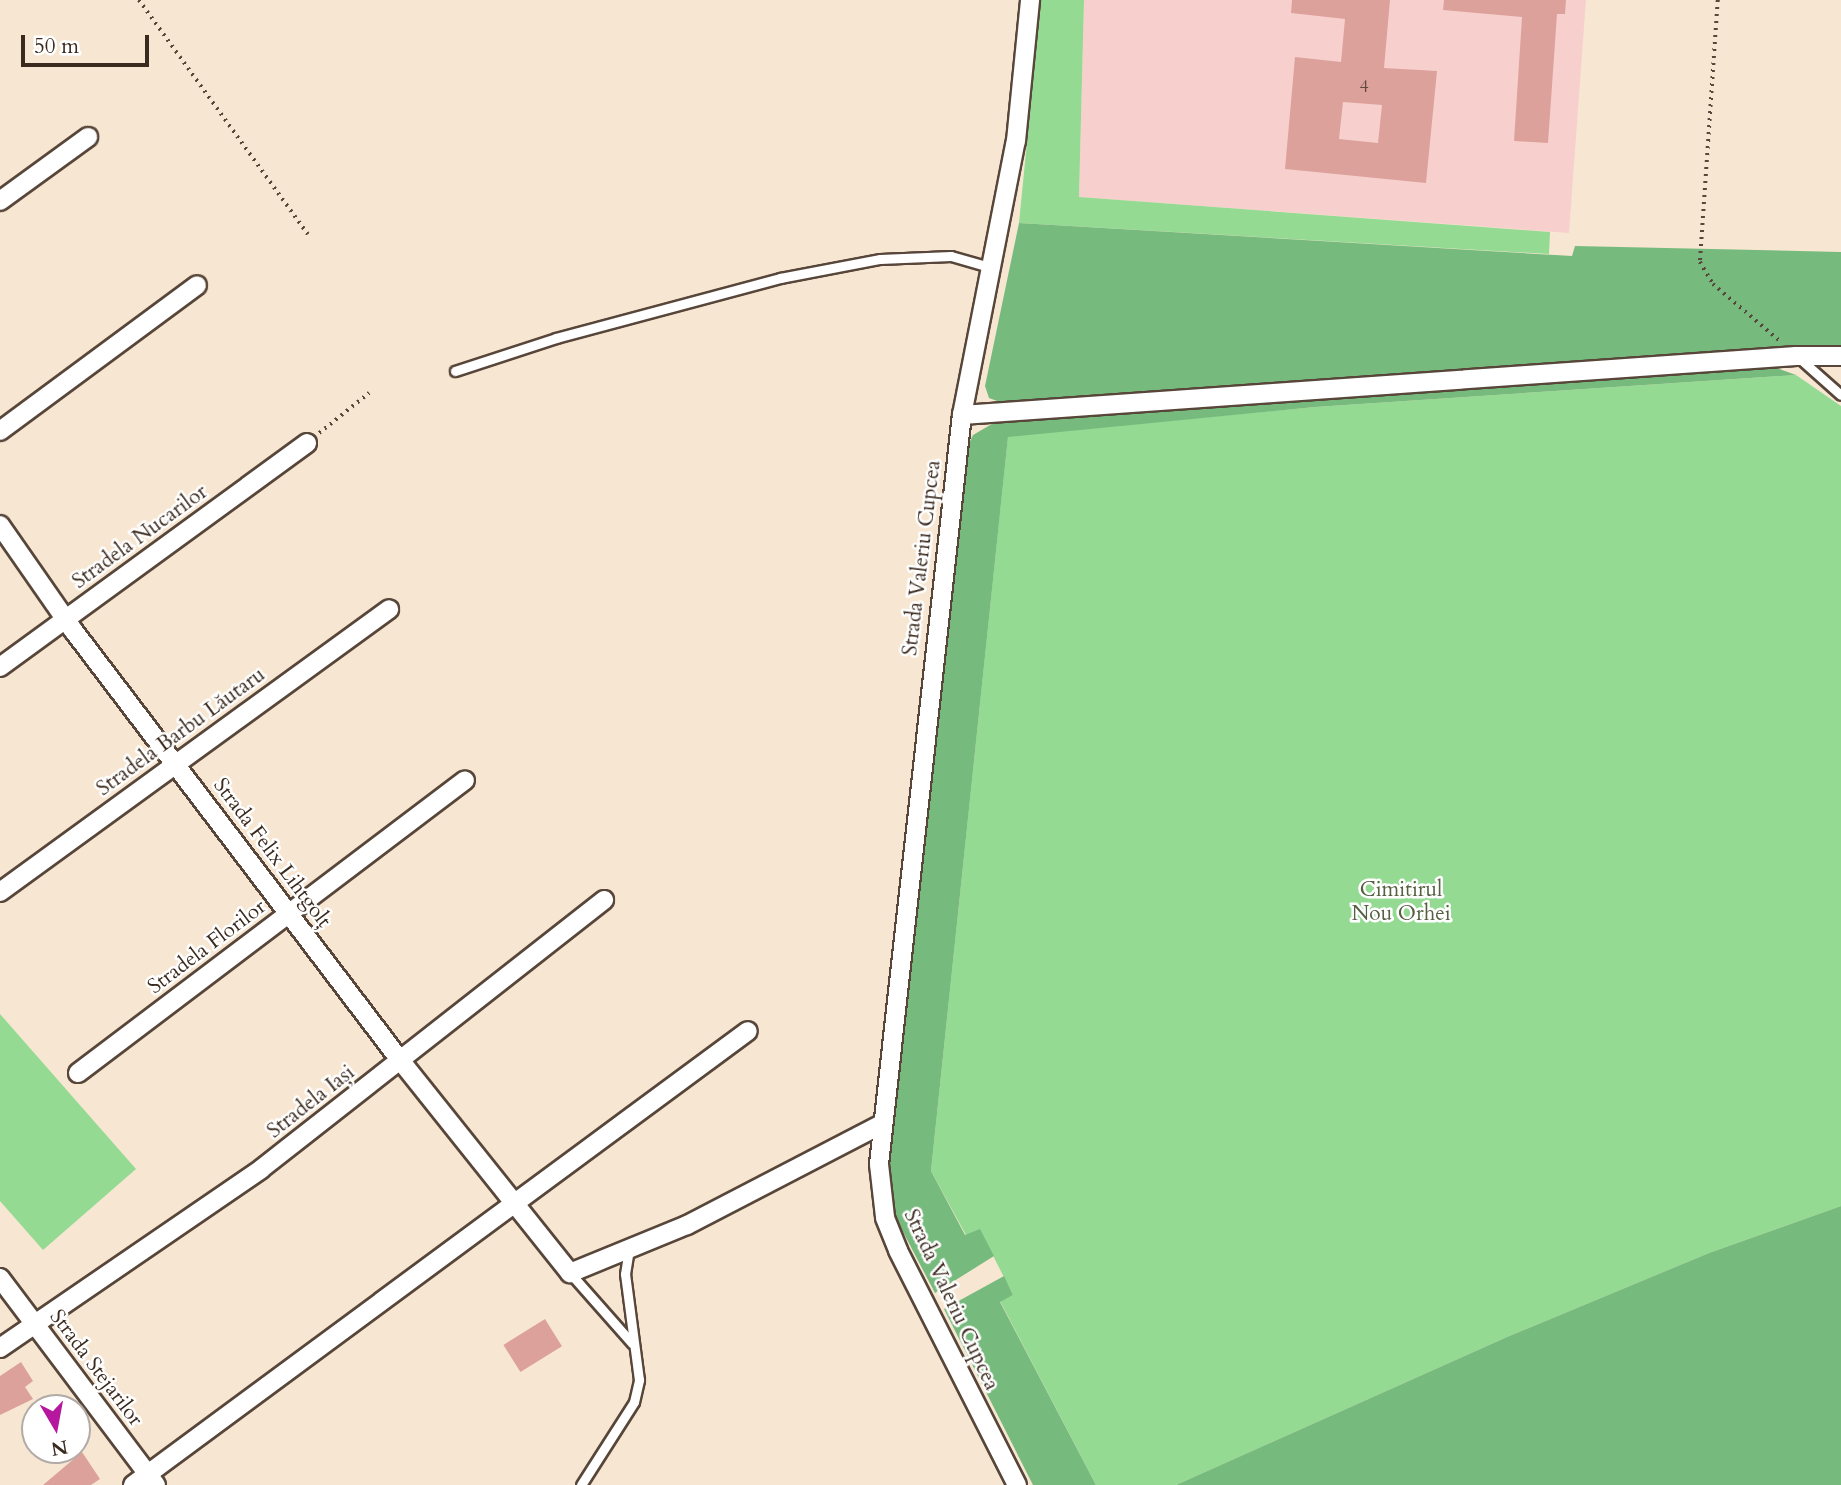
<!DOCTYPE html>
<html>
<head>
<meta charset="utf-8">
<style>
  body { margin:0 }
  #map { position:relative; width:1841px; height:1485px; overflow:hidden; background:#f7e7d2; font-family:Cardo,serif }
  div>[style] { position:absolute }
  .built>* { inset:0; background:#f7d0cd }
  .green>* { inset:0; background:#94da93 }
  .forest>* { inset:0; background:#77ba7d }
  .building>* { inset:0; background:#dda19c; transform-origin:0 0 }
  .path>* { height:3.5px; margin-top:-1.75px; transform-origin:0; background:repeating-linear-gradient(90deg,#574639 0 2px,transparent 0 7px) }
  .roads { filter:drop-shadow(2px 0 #574639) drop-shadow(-2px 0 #574639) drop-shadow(0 2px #574639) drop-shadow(0 -2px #574639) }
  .service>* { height:9px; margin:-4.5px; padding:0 4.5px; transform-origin:4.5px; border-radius:4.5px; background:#fff }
  .minor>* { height:18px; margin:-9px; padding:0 9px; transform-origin:9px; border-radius:9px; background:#fff }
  span { translate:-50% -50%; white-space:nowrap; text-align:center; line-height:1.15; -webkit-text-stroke:5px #fff; paint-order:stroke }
  .number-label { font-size:18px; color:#64483e }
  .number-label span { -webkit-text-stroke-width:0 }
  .street-label { font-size:21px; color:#3b2a1e }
  .park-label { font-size:21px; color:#565f41 }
  .north { position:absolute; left:21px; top:1394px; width:70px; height:70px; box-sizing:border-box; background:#fff; border:2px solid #b1aaa5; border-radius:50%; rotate:170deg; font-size:19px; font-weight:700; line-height:28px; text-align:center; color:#3b2a1e }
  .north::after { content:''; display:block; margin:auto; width:24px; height:32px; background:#b5179e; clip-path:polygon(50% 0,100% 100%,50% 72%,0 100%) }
  .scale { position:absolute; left:21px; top:35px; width:128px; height:32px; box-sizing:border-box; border:4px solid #3b2a1e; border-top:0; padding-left:9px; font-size:21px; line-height:24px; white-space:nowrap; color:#3b2a1e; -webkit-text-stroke:5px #fff; paint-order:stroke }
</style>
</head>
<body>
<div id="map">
  <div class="built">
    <i style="clip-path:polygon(1084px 0,1586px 0,1569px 233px,1079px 197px)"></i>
  </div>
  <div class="green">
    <i style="clip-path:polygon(1041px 0,1084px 0,1079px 197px,1550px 232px,1549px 254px,1019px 223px)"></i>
    <i style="clip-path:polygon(1796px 375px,1841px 406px,1841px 1206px,1709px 1253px,1507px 1337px,1176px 1485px,1096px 1485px,1000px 1301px,1013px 1295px,980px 1230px,966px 1235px,931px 1171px,1008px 436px,1315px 407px)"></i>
    <i style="clip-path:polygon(0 1014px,136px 1169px,43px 1250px,0 1201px)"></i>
  </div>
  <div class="forest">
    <i style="clip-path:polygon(1019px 223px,1572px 256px,1575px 246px,1841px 252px,1841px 349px,1308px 380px,1008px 405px,989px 398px,985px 386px)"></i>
    <i style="clip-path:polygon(1768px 365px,1796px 375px,1315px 407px,1008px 437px,931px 1171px,965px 1235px,980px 1229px,994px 1256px,935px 1293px,889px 1205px,887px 1172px,902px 1002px,965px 452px,973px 435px,997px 421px)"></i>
    <i style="clip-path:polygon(1841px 1206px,1841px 1485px,1176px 1485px,1507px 1337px,1709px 1253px)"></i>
    <i style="clip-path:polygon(1004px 1276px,1013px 1295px,1000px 1302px,1096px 1485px,1033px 1485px,944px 1309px)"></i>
  </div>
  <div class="building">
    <i style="clip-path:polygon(evenodd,1292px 0,1390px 0,1384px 68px,1437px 71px,1426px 183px,1285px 169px,1295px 57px,1341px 62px,1345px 19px,1291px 13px,1292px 0,1343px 102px,1382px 105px,1378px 143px,1339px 139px,1343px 102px)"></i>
    <i style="clip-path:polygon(1444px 0,1566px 0,1565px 14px,1557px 14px,1548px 143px,1514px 141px,1522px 17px,1443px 10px)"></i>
    <i style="left:545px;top:1319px;width:32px;height:49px;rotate:58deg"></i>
    <i style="clip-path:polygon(21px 1362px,33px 1381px,25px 1387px,33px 1399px,0 1415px,0 1376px)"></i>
    <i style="clip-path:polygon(82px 1452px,100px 1479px,91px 1485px,43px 1485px)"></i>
  </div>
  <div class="path">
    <i style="left:139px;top:0;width:289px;rotate:54.2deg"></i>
    <i style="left:1718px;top:0;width:263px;rotate:93.9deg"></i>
    <i style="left:1700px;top:262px;width:26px;rotate:59deg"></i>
    <i style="left:1713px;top:284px;width:88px;rotate:40.4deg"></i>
    <i style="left:319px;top:433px;width:64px;rotate:-38.7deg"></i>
  </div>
  <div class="roads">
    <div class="service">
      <i style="left:1798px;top:357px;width:57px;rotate:41.5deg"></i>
      <i style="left:455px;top:371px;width:106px;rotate:-18.1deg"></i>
      <i style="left:556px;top:338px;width:232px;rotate:-15deg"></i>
      <i style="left:780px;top:278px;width:102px;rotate:-10.8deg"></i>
      <i style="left:880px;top:259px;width:71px;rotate:-2.4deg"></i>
      <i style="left:951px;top:256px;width:44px;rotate:15.9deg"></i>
      <i style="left:570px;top:1273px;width:94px;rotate:48.5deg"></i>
      <i style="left:581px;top:1485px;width:98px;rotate:-57.4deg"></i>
      <i style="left:634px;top:1402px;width:23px;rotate:-77deg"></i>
      <i style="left:639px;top:1380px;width:107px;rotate:-97.5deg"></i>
      <i style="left:625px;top:1274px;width:25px;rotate:-81deg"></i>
    </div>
    <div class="minor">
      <i style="left:0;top:201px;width:109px;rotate:-36deg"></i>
      <i style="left:962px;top:415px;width:836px;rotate:-4.05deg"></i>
      <i style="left:1796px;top:356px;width:45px"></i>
      <i style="left:0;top:431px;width:245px;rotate:-36.5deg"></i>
      <i style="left:0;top:525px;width:128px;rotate:55.2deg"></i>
      <i style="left:73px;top:630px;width:540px;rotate:52.75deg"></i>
      <i style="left:400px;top:1060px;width:273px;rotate:51.4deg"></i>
      <i style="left:570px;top:1273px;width:126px;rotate:-22.3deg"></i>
      <i style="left:687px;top:1225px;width:217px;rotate:-27.4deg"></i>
      <i style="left:0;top:667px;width:380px;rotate:-36.1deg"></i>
      <i style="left:0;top:892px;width:481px;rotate:-36deg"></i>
      <i style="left:78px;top:1073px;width:485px;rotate:-37.1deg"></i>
      <i style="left:0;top:1278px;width:259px;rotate:53deg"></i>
      <i style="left:0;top:1348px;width:316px;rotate:-34.4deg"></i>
      <i style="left:261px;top:1169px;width:436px;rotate:-38.1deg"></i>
      <i style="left:133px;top:1485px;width:764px;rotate:-36.44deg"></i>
      <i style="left:1017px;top:1485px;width:263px;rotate:-116.9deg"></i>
      <i style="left:898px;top:1250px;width:35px;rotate:-112deg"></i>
      <i style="left:885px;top:1217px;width:53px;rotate:-96.5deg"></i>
      <i style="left:879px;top:1164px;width:754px;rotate:-83.68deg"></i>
      <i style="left:962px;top:415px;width:279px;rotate:-78.9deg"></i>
      <i style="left:1016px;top:141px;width:142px;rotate:-84.3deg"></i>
    </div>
  </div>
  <div class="number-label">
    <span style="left:1364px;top:87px">4</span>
  </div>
  <div class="street-label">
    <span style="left:140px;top:537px;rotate:-36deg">Stradela Nucarilor</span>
    <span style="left:922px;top:558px;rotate:-83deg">Strada Valeriu Cupcea</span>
    <span style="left:181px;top:732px;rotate:-36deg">Stradela Barbu Lăutaru</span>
    <span style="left:272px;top:853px;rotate:53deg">Strada Felix Lihtgolţ</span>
    <span style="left:207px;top:947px;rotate:-37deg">Stradela Florilor</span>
    <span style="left:311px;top:1102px;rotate:-38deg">Stradela Iași</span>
    <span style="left:951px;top:1300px;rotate:65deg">Strada Valeriu Cupcea</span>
    <span style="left:96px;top:1368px;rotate:53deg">Strada Stejarilor</span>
  </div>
  <div class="park-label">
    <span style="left:1401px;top:902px">Cimitirul<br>Nou Orhei</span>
  </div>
  <div class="north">N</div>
  <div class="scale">50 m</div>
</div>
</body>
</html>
